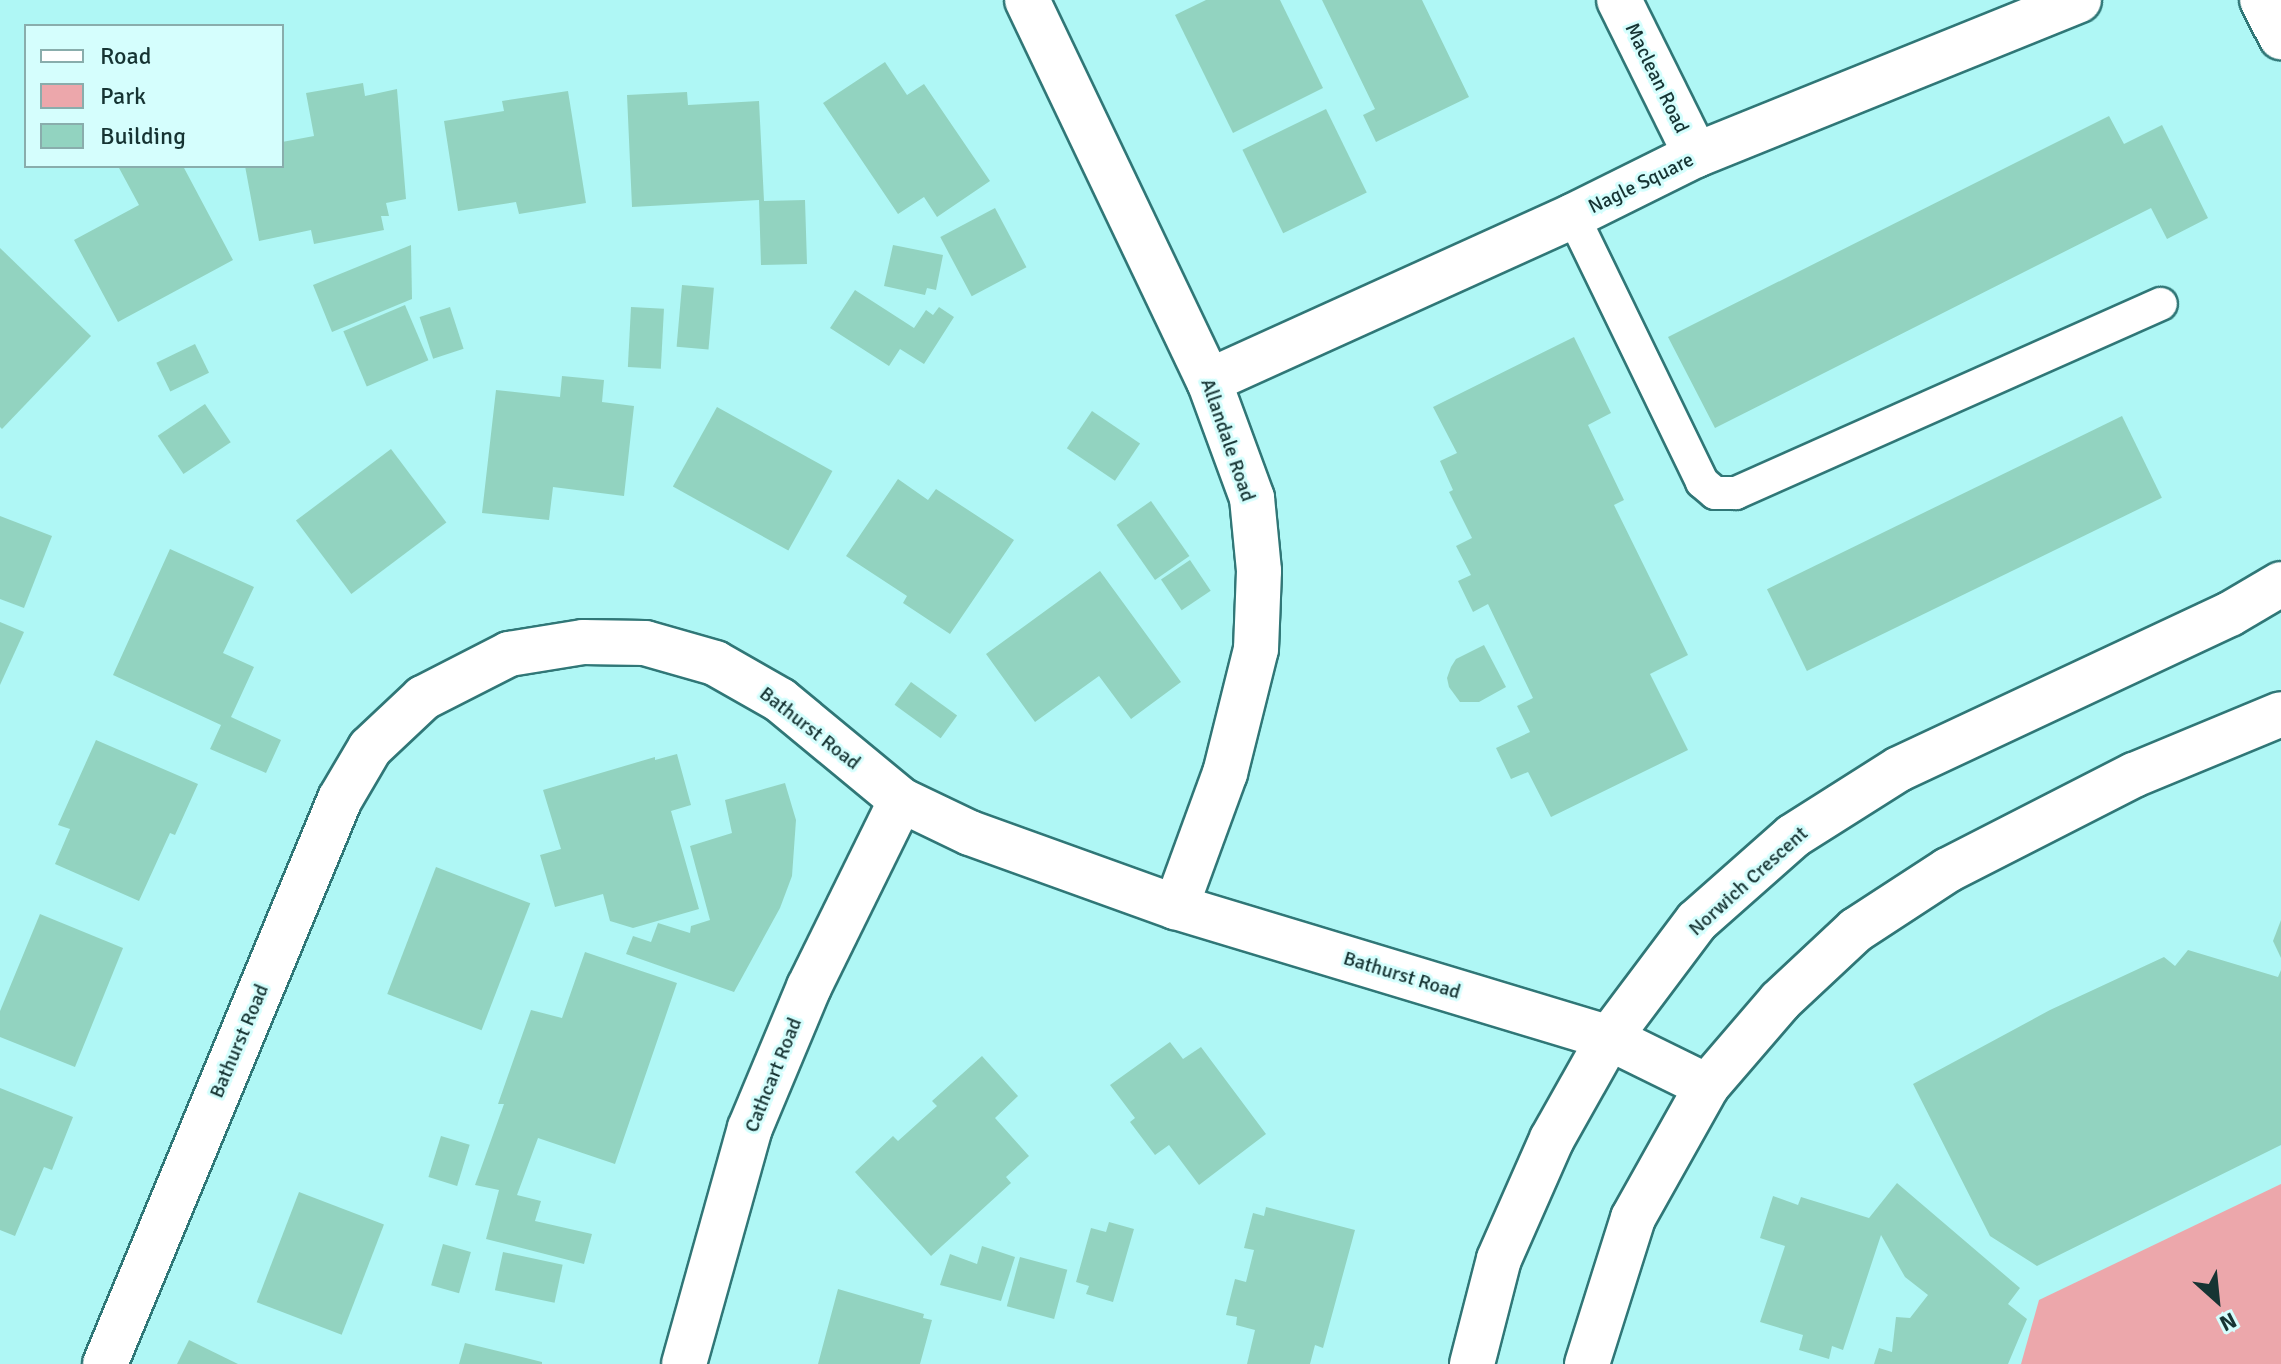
<!DOCTYPE html>
<html>
<head>
<meta charset="utf-8">
<style>
  body { margin:0 }
  #map { position:relative; width:2281px; height:1364px; overflow:hidden; background:#aff7f5; font-family:Signika,sans-serif }
  div>[style] { position:absolute }
  .green>* { inset:0; background:#eca7ab }
  .building>* { inset:0; background:#92d3c0; transform-origin:0 0 }
  .roads { filter:drop-shadow(2px 0 #307777) drop-shadow(-2px 0 #307777) drop-shadow(0 2px #307777) drop-shadow(0 -2px #307777) }
  .service>* { height:32px; margin:-16px; padding:0 16px; transform-origin:16px; border-radius:16px; background:#fff }
  .minor>* { height:44px; margin:-22px; padding:0 22px; transform-origin:22px; border-radius:22px; background:#fff }
  .tertiary>* { height:44px; margin:-22px; padding:0 22px; transform-origin:22px; border-radius:22px; background:#fff }
  span { translate:-50% -50%; white-space:nowrap; text-align:center; line-height:1.15; -webkit-text-stroke:6px #d5fefd; paint-order:stroke }
  .street-label { font-size:20px; color:#163433 }
  .legend { position:absolute; left:24px; top:24px; width:260px; height:144px; box-sizing:border-box; background:#d5fefd; border:2px solid #89adac; margin:0; padding:10px 14px; list-style:none; font-size:24px; color:#163433 }
  .legend li { display:flex; align-items:center; gap:16px; height:40px }
  .legend b { width:40px; border:2px solid #89adac }
  .north { position:absolute; left:2177px; top:1260px; width:80px; height:80px; -webkit-text-stroke:6px #d5fefd; paint-order:stroke; rotate:153deg; font-size:22px; font-weight:700; line-height:32px; text-align:center; color:#163433 }
  .north::after { content:''; display:block; margin:auto; width:28px; height:36px; background:#163433; clip-path:polygon(50% 0,100% 100%,50% 72%,0 100%) }
</style>
</head>
<body>
<div id="map">
  <div class="green">
    <i style="clip-path:polygon(2281px 1184px,2281px 1364px,2021px 1364px,2039px 1300px)"></i>
  </div>
  <div class="building">
    <i style="clip-path:polygon(1206px 0,1280px 0,1323px 88px,1233px 133px,1175px 15px)"></i>
    <i style="clip-path:polygon(1322px 0,1422px 0,1469px 97px,1376px 142px,1363px 115px,1375px 109px)"></i>
    <i style="clip-path:polygon(885px 62px,907px 95px,924px 84px,990px 181px,937px 217px,924px 197px,898px 214px,823px 103px)"></i>
    <i style="clip-path:polygon(363px 83px,365px 96px,397px 89px,406px 199px,386px 203px,389px 216px,381px 216px,384px 230px,314px 244px,311px 230px,259px 241px,245px 166px,282px 166px,282px 142px,314px 136px,306px 93px)"></i>
    <i style="clip-path:polygon(568px 91px,586px 203px,519px 214px,516px 202px,458px 211px,444px 121px,504px 111px,502px 101px)"></i>
    <i style="clip-path:polygon(687px 92px,688px 105px,759px 101px,764px 201px,805px 200px,807px 264px,761px 265px,759px 200px,632px 207px,627px 95px)"></i>
    <i style="left:1326px;top:109px;width:93px;height:93px;rotate:64deg"></i>
    <i style="clip-path:polygon(2109px 116px,2124px 144px,2162px 125px,2208px 218px,2167px 239px,2151px 208px,1715px 428px,1668px 337px)"></i>
    <i style="clip-path:polygon(122px 166px,183px 166px,233px 260px,118px 322px,74px 240px,139px 205px,119px 168px)"></i>
    <i style="left:995px;top:208px;width:67px;height:62px;rotate:62deg"></i>
    <i style="clip-path:polygon(411px 245px,412px 299px,332px 332px,313px 285px)"></i>
    <i style="clip-path:polygon(893px 245px,943px 255px,936px 290px,927px 288px,925px 295px,884px 286px)"></i>
    <i style="clip-path:polygon(0 248px,91px 336px,2px 429px,0 427px)"></i>
    <i style="left:682px;top:285px;width:32px;height:62px;rotate:5deg"></i>
    <i style="clip-path:polygon(855px 290px,914px 328px,926px 310px,933px 315px,939px 307px,954px 317px,924px 364px,900px 349px,889px 366px,830px 328px)"></i>
    <i style="left:405px;top:305px;width:60px;height:67px;rotate:67deg"></i>
    <i style="left:450px;top:307px;width:44px;height:32px;rotate:72deg"></i>
    <i style="left:631px;top:307px;width:33px;height:60px;rotate:3deg"></i>
    <i style="clip-path:polygon(1574px 337px,1611px 413px,1588px 425px,1624px 500px,1614px 505px,1688px 655px,1650px 674px,1688px 750px,1551px 817px,1528px 772px,1511px 779px,1496px 748px,1530px 732px,1517px 706px,1533px 698px,1488px 604px,1473px 612px,1458px 581px,1471px 575px,1456px 546px,1472px 538px,1449px 492px,1453px 490px,1440px 461px,1457px 453px,1433px 407px)"></i>
    <i style="left:195px;top:344px;width:32px;height:43px;rotate:64deg"></i>
    <i style="clip-path:polygon(562px 376px,604px 380px,602px 402px,634px 406px,624px 496px,553px 487px,549px 520px,482px 513px,496px 390px,560px 397px)"></i>
    <i style="left:205px;top:404px;width:46px;height:57px;rotate:56deg"></i>
    <i style="left:717px;top:407px;width:132px;height:91px;rotate:29deg"></i>
    <i style="left:1092px;top:411px;width:58px;height:45px;rotate:34deg"></i>
    <i style="left:2122px;top:416px;width:91px;height:395px;rotate:64deg"></i>
    <i style="left:391px;top:449px;width:92px;height:119px;rotate:53deg"></i>
    <i style="clip-path:polygon(898px 479px,928px 500px,936px 489px,1014px 540px,950px 634px,903px 603px,907px 596px,846px 556px)"></i>
    <i style="left:1151px;top:501px;width:67px;height:42px;rotate:55deg"></i>
    <i style="clip-path:polygon(0 516px,52px 536px,24px 608px,0 599px)"></i>
    <i style="clip-path:polygon(170px 549px,254px 587px,223px 653px,254px 667px,231px 717px,281px 740px,266px 773px,210px 749px,221px 725px,113px 675px)"></i>
    <i style="left:1190px;top:560px;width:37px;height:35px;rotate:56deg"></i>
    <i style="clip-path:polygon(1100px 571px,1181px 682px,1131px 719px,1099px 676px,1035px 722px,986px 654px)"></i>
    <i style="clip-path:polygon(0 622px,24px 632px,0 685px)"></i>
    <i style="clip-path:polygon(1484px 645px,1506px 687px,1479px 702px,1460px 702px,1449px 687px,1447px 678px,1451px 667px,1456px 659px)"></i>
    <i style="left:911px;top:682px;width:57px;height:28px;rotate:36deg"></i>
    <i style="clip-path:polygon(96px 740px,198px 784px,175px 835px,170px 833px,139px 901px,55px 864px,70px 829px,58px 825px)"></i>
    <i style="clip-path:polygon(677px 754px,691px 805px,671px 811px,699px 909px,633px 928px,610px 921px,603px 894px,555px 907px,540px 855px,561px 849px,543px 790px,655px 757px,655px 760px)"></i>
    <i style="clip-path:polygon(785px 783px,796px 820px,792px 876px,780px 908px,734px 992px,626px 954px,633px 936px,651px 942px,658px 923px,690px 933px,691px 926px,710px 920px,690px 846px,732px 833px,725px 800px)"></i>
    <i style="left:436px;top:867px;width:101px;height:136px;rotate:21deg"></i>
    <i style="clip-path:polygon(40px 914px,123px 948px,75px 1067px,0 1037px,0 1011px)"></i>
    <i style="clip-path:polygon(2281px 920px,2281px 958px,2273px 941px)"></i>
    <i style="clip-path:polygon(2188px 950px,2278px 977px,2281px 970px,2281px 1145px,2037px 1266px,1990px 1236px,1913px 1084px,2050px 1010px,2164px 957px,2175px 966px)"></i>
    <i style="clip-path:polygon(585px 952px,677px 983px,615px 1164px,538px 1138px,517px 1195px,541px 1201px,535px 1221px,592px 1234px,584px 1264px,486px 1239px,499px 1190px,475px 1185px,504px 1104px,498px 1104px,531px 1010px,562px 1018px)"></i>
    <i style="clip-path:polygon(1170px 1042px,1183px 1059px,1201px 1047px,1266px 1134px,1199px 1185px,1169px 1145px,1155px 1155px,1130px 1122px,1135px 1118px,1110px 1085px)"></i>
    <i style="clip-path:polygon(982px 1056px,1018px 1096px,995px 1118px,1029px 1156px,1006px 1177px,1011px 1183px,931px 1256px,855px 1172px,893px 1136px,898px 1141px,937px 1106px,932px 1101px)"></i>
    <i style="clip-path:polygon(0 1088px,73px 1117px,52px 1170px,44px 1167px,15px 1236px,0 1230px)"></i>
    <i style="left:441px;top:1136px;width:30px;height:43px;rotate:17deg"></i>
    <i style="clip-path:polygon(1897px 1183px,2020px 1288px,2008px 1304px,2027px 1319px,2008px 1364px,1874px 1364px,1879px 1348px,1892px 1352px,1896px 1317px,1910px 1318px,1928px 1295px,1905px 1277px,1881px 1235px,1843px 1350px,1832px 1346px,1829px 1359px,1799px 1350px,1803px 1335px,1760px 1322px,1785px 1246px,1760px 1238px,1773px 1196px,1798px 1205px,1801px 1197px,1869px 1218px)"></i>
    <i style="left:299px;top:1192px;width:91px;height:118px;rotate:21deg"></i>
    <i style="clip-path:polygon(1266px 1207px,1355px 1230px,1323px 1348px,1315px 1345px,1310px 1364px,1247px 1364px,1255px 1330px,1236px 1325px,1237px 1317px,1226px 1315px,1235px 1279px,1246px 1282px,1254px 1250px,1244px 1248px,1253px 1213px,1264px 1216px)"></i>
    <i style="clip-path:polygon(1109px 1222px,1134px 1229px,1113px 1302px,1086px 1294px,1089px 1286px,1076px 1282px,1091px 1228px,1106px 1232px)"></i>
    <i style="left:443px;top:1244px;width:29px;height:43px;rotate:16deg"></i>
    <i style="clip-path:polygon(982px 1246px,1015px 1257px,1001px 1301px,940px 1285px,950px 1254px,977px 1264px)"></i>
    <i style="left:503px;top:1252px;width:61px;height:39px;rotate:12deg"></i>
    <i style="left:1020px;top:1257px;width:49px;height:51px;rotate:15deg"></i>
    <i style="clip-path:polygon(838px 1289px,924px 1314px,923px 1318px,932px 1320px,920px 1364px,818px 1364px)"></i>
    <i style="clip-path:polygon(189px 1340px,238px 1364px,177px 1364px)"></i>
    <i style="clip-path:polygon(465px 1343px,542px 1362px,542px 1364px,459px 1364px)"></i>
  </div>
  <div class="roads">
    <div class="service">
      <i style="left:1573px;top:216px;width:296px;rotate:64.1deg"></i>
      <i style="left:1702px;top:482px;width:17px;rotate:40deg"></i>
      <i style="left:1715px;top:493px;width:21px"></i>
      <i style="left:1736px;top:493px;width:465px;rotate:-24deg"></i>
    </div>
    <div class="minor">
      <i style="left:1027px;top:0;width:422px;rotate:64.5deg"></i>
      <i style="left:1209px;top:381px;width:125px;rotate:69.8deg"></i>
      <i style="left:1252px;top:498px;width:73px;rotate:84.5deg"></i>
      <i style="left:1259px;top:571px;width:78px;rotate:92.2deg"></i>
      <i style="left:1256px;top:649px;width:128px;rotate:104deg"></i>
      <i style="left:1225px;top:773px;width:143px;rotate:110.1deg"></i>
      <i style="left:1619px;top:0;width:173px;rotate:63.6deg"></i>
      <i style="left:1209px;top:381px;width:400px;rotate:-24.4deg"></i>
      <i style="left:1573px;top:216px;width:137px;rotate:-26.4deg"></i>
      <i style="left:1696px;top:155px;width:413px;rotate:-22deg"></i>
      <i style="left:105px;top:1364px;width:612px;rotate:-67.42deg"></i>
      <i style="left:340px;top:799px;width:59px;rotate:-59.5deg"></i>
      <i style="left:370px;top:748px;width:73px;rotate:-43.3deg"></i>
      <i style="left:423px;top:698px;width:97px;rotate:-27.1deg"></i>
      <i style="left:509px;top:654px;width:75px;rotate:-9.2deg"></i>
      <i style="left:583px;top:642px;width:62px;rotate:0.9deg"></i>
      <i style="left:645px;top:643px;width:73px;rotate:15.9deg"></i>
      <i style="left:715px;top:663px;width:75px;rotate:29.6deg"></i>
      <i style="left:780px;top:700px;width:157px;rotate:39.6deg"></i>
      <i style="left:901px;top:800px;width:76px;rotate:25.6deg"></i>
      <i style="left:970px;top:833px;width:219px;rotate:19.8deg"></i>
      <i style="left:1176px;top:907px;width:452px;rotate:16.8deg"></i>
      <i style="left:1609px;top:1038px;width:109px;rotate:26.1deg"></i>
      <i style="left:684px;top:1364px;width:245px;rotate:-74.4deg"></i>
      <i style="left:750px;top:1128px;width:153px;rotate:-67.3deg"></i>
      <i style="left:809px;top:987px;width:208px;rotate:-63.8deg"></i>
      <i style="left:1472px;top:1364px;width:108px;rotate:-75.6deg"></i>
      <i style="left:1499px;top:1259px;width:131px;rotate:-66.2deg"></i>
      <i style="left:1552px;top:1139px;width:116px;rotate:-60.6deg"></i>
      <i style="left:1609px;top:1038px;width:146px;rotate:-53.1deg"></i>
      <i style="left:1697px;top:921px;width:128px;rotate:-41.5deg"></i>
      <i style="left:1793px;top:836px;width:125px;rotate:-32.3deg"></i>
      <i style="left:1899px;top:769px;width:365px;rotate:-25.1deg"></i>
      <i style="left:2230px;top:614px;width:59px;rotate:-30.5deg"></i>
      <i style="left:1587px;top:1364px;width:153px;rotate:-72.5deg"></i>
      <i style="left:1633px;top:1218px;width:151px;rotate:-60.7deg"></i>
      <i style="left:1707px;top:1086px;width:112px;rotate:-49.3deg"></i>
      <i style="left:1780px;top:1001px;width:104px;rotate:-43.1deg"></i>
      <i style="left:1856px;top:930px;width:110px;rotate:-33.1deg"></i>
      <i style="left:1948px;top:870px;width:209px;rotate:-27.1deg"></i>
      <i style="left:2134px;top:775px;width:159px;rotate:-22.5deg"></i>
    </div>
    <div class="tertiary">
      <i style="left:2262px;top:0;width:42px;rotate:62.8deg"></i>
    </div>
  </div>
  <div class="street-label">
    <span style="left:1657px;top:78px;rotate:64deg">Maclean Road</span>
    <span style="left:1641px;top:183px;rotate:-26deg">Nagle Square</span>
    <span style="left:1228px;top:440px;rotate:71deg">Allandale Road</span>
    <span style="left:810px;top:728px;rotate:38deg">Bathurst Road</span>
    <span style="left:1748px;top:881px;rotate:-42deg">Norwich Crescent</span>
    <span style="left:1402px;top:975px;rotate:17deg">Bathurst Road</span>
    <span style="left:239px;top:1041px;rotate:-67deg">Bathurst Road</span>
    <span style="left:773px;top:1075px;rotate:-68deg">Cathcart Road</span>
  </div>
  <ul class="legend">
  <li><b style="height:10px;background:#fff"></b>Road</li>
  <li><b style="height:22px;background:#eca7ab"></b>Park</li>
  <li><b style="height:22px;background:#92d3c0"></b>Building</li>
  </ul>
  <div class="north">N</div>
</div>
</body>
</html>
